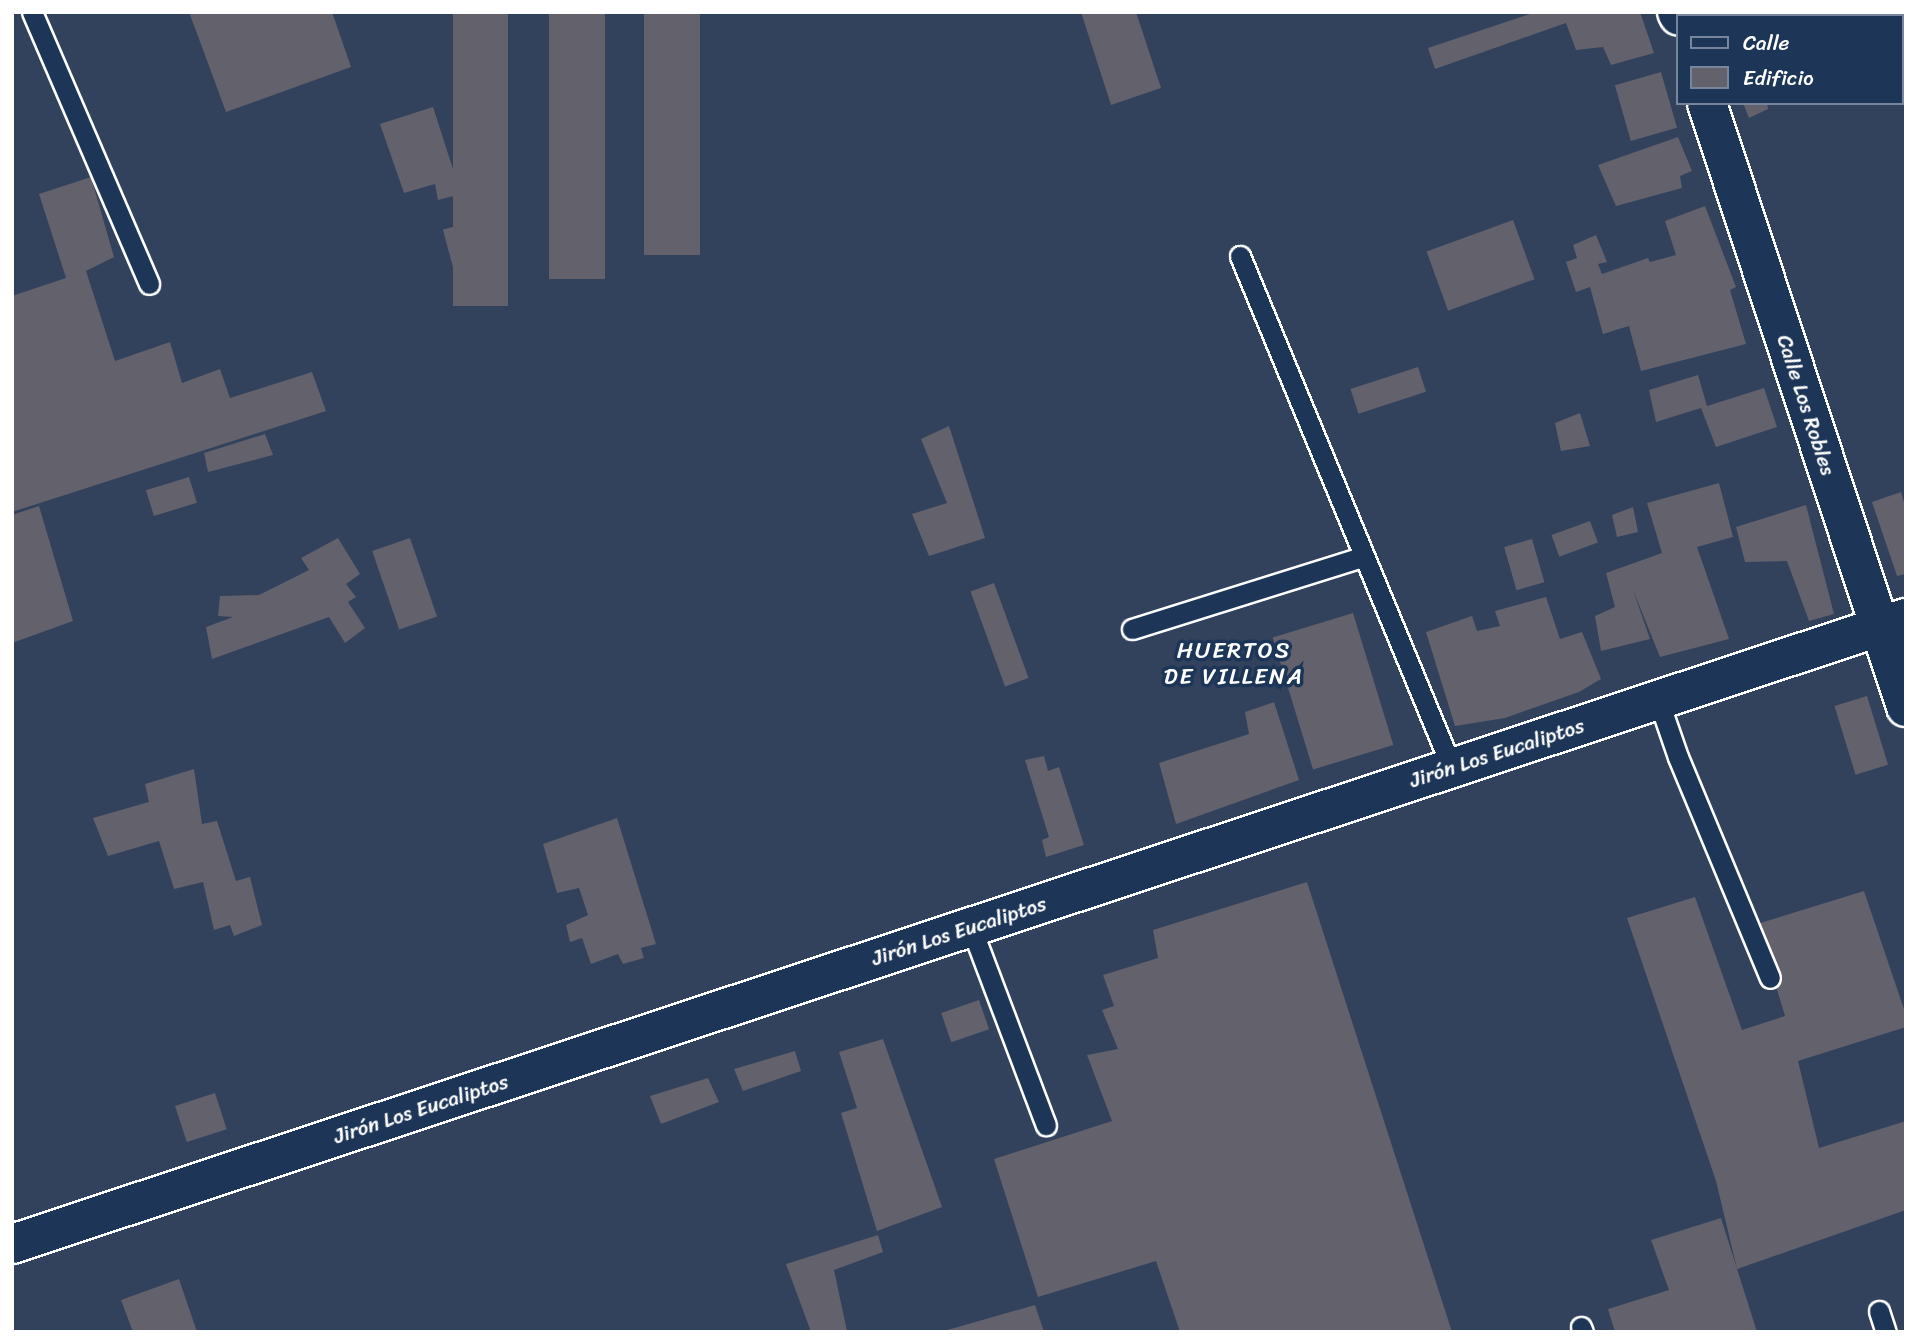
<!DOCTYPE html>
<html>
<head>
<meta charset="utf-8">
<style>
  body { margin:0 }
  #map { position:relative; width:1918px; height:1344px; overflow:hidden; background:#32425d; font-family:Sriracha,sans-serif }
  div>[style] { position:absolute }
  .building>* { inset:0; background:#62616c; transform-origin:0 0 }
  .roads { filter:drop-shadow(2px 0 #fff) drop-shadow(-2px 0 #fff) drop-shadow(0 2px #fff) drop-shadow(0 -2px #fff) }
  .service>* { height:19px; margin:-9.5px; padding:0 9.5px; transform-origin:9.5px; border-radius:9.5px; background:#1d3557 }
  .minor>* { height:38px; margin:-19px; padding:0 19px; transform-origin:19px; border-radius:19px; background:#1d3557 }
  span { translate:-50% -50%; white-space:nowrap; text-align:center; line-height:1.15; -webkit-text-stroke:7px #1d3557; paint-order:stroke }
  .street-label { font-size:21px; color:#fff }
  .neighbourhood-label { font-size:23px; color:#fff; letter-spacing:2px }
  .frame { position:absolute; inset:0; border:14px solid #fff; pointer-events:none }
  .legend { position:absolute; left:1676px; top:14px; width:228px; height:91px; box-sizing:border-box; background:#1d3557; border:2px solid #77869a; margin:0; padding:9px 12px; list-style:none; font-size:21px; color:#fff }
  .legend li { display:flex; align-items:center; gap:14px; height:35px }
  .legend b { width:35px; border:2px solid #77869a }
</style>
</head>
<body>
<div id="map">
  <div class="building">
    <i style="clip-path:polygon(189px 12px,332px 12px,351px 67px,226px 112px)"></i>
    <i style="left:453px;top:12px;width:55px;height:294px"></i>
    <i style="left:549px;top:12px;width:56px;height:267px"></i>
    <i style="left:644px;top:12px;width:56px;height:243px"></i>
    <i style="clip-path:polygon(1081px 12px,1136px 12px,1161px 88px,1111px 105px)"></i>
    <i style="clip-path:polygon(1536px 12px,1640px 12px,1654px 53px,1611px 65px,1603px 47px,1576px 50px,1566px 23px,1435px 69px,1428px 48px)"></i>
    <i style="left:1711px;top:12px;width:97px;height:4px"></i>
    <i style="clip-path:polygon(1836px 12px,1906px 12px,1906px 50px,1902px 52px,1902px 16px,1828px 16px)"></i>
    <i style="left:1661px;top:72px;width:58px;height:48px;rotate:74deg"></i>
    <i style="clip-path:polygon(1743px 103px,1767px 103px,1768px 109px,1749px 118px)"></i>
    <i style="clip-path:polygon(433px 107px,461px 194px,438px 200px,435px 184px,404px 193px,380px 124px)"></i>
    <i style="clip-path:polygon(1678px 137px,1692px 171px,1680px 176px,1682px 188px,1616px 206px,1598px 165px)"></i>
    <i style="clip-path:polygon(91px 177px,114px 257px,86px 271px,115px 361px,170px 342px,182px 383px,220px 369px,230px 398px,312px 372px,326px 411px,12px 512px,12px 296px,66px 278px,39px 194px)"></i>
    <i style="clip-path:polygon(1705px 206px,1736px 287px,1730px 290px,1746px 344px,1641px 371px,1629px 326px,1603px 334px,1590px 287px,1576px 292px,1566px 262px,1577px 258px,1573px 245px,1596px 235px,1607px 262px,1598px 264px,1602px 274px,1648px 258px,1650px 262px,1676px 255px,1665px 221px)"></i>
    <i style="left:1513px;top:220px;width:63px;height:92px;rotate:70deg"></i>
    <i style="left:467px;top:223px;width:46px;height:25px;rotate:75deg"></i>
    <i style="left:1418px;top:367px;width:26px;height:71px;rotate:72deg"></i>
    <i style="clip-path:polygon(1698px 375px,1707px 406px,1764px 388px,1777px 427px,1716px 447px,1701px 408px,1656px 422px,1649px 390px)"></i>
    <i style="clip-path:polygon(1580px 413px,1590px 446px,1561px 451px,1555px 423px)"></i>
    <i style="clip-path:polygon(949px 426px,985px 538px,929px 556px,912px 514px,947px 503px,921px 439px)"></i>
    <i style="clip-path:polygon(265px 434px,273px 455px,208px 472px,204px 453px)"></i>
    <i style="left:189px;top:477px;width:27px;height:45px;rotate:73deg"></i>
    <i style="clip-path:polygon(1719px 483px,1733px 537px,1697px 547px,1729px 639px,1660px 657px,1633px 590px,1650px 639px,1601px 651px,1595px 616px,1615px 607px,1606px 573px,1662px 553px,1647px 503px)"></i>
    <i style="clip-path:polygon(1901px 492px,1906px 509px,1906px 574px,1897px 576px,1872px 502px)"></i>
    <i style="clip-path:polygon(1806px 505px,1834px 614px,1809px 621px,1787px 561px,1745px 562px,1736px 527px)"></i>
    <i style="clip-path:polygon(39px 506px,73px 621px,12px 643px,12px 515px)"></i>
    <i style="clip-path:polygon(1633px 507px,1638px 532px,1617px 537px,1612px 515px)"></i>
    <i style="left:1590px;top:521px;width:23px;height:41px;rotate:70deg"></i>
    <i style="clip-path:polygon(338px 538px,360px 574px,346px 584px,356px 597px,348px 602px,365px 628px,345px 643px,329px 617px,212px 659px,206px 627px,233px 617px,218px 616px,220px 596px,259px 595px,309px 570px,301px 558px)"></i>
    <i style="left:410px;top:538px;width:83px;height:40px;rotate:71deg"></i>
    <i style="left:1532px;top:539px;width:45px;height:29px;rotate:74deg"></i>
    <i style="left:994px;top:583px;width:101px;height:25px;rotate:70deg"></i>
    <i style="clip-path:polygon(1546px 597px,1560px 639px,1582px 632px,1601px 679px,1579px 692px,1505px 718px,1455px 726px,1426px 632px,1472px 616px,1477px 631px,1500px 626px,1495px 611px)"></i>
    <i style="left:1353px;top:613px;width:138px;height:84px;rotate:73deg"></i>
    <i style="left:1867px;top:696px;width:72px;height:34px;rotate:73deg"></i>
    <i style="clip-path:polygon(1274px 702px,1299px 780px,1176px 824px,1159px 763px,1249px 734px,1245px 712px)"></i>
    <i style="clip-path:polygon(1044px 756px,1048px 771px,1059px 767px,1084px 845px,1046px 857px,1042px 840px,1049px 837px,1025px 760px)"></i>
    <i style="clip-path:polygon(194px 769px,202px 824px,217px 821px,236px 881px,250px 877px,262px 925px,234px 936px,230px 925px,214px 930px,203px 882px,174px 889px,159px 841px,108px 856px,93px 818px,149px 802px,145px 784px)"></i>
    <i style="clip-path:polygon(617px 818px,656px 944px,641px 948px,644px 958px,623px 964px,618px 954px,591px 964px,582px 938px,570px 942px,566px 925px,588px 915px,579px 888px,557px 893px,543px 844px)"></i>
    <i style="clip-path:polygon(1307px 882px,1452px 1332px,1180px 1332px,1156px 1261px,1038px 1297px,994px 1159px,1112px 1121px,1087px 1055px,1118px 1049px,1102px 1010px,1114px 1006px,1103px 975px,1158px 958px,1153px 930px)"></i>
    <i style="clip-path:polygon(1864px 891px,1906px 1015px,1906px 1027px,1798px 1061px,1819px 1148px,1906px 1121px,1906px 1210px,1737px 1269px,1716px 1181px,1627px 918px,1695px 897px,1742px 1030px,1785px 1016px,1757px 924px)"></i>
    <i style="left:979px;top:1000px;width:31px;height:40px;rotate:71deg"></i>
    <i style="clip-path:polygon(883px 1039px,942px 1207px,877px 1231px,841px 1113px,857px 1108px,839px 1052px)"></i>
    <i style="clip-path:polygon(795px 1051px,801px 1071px,743px 1091px,734px 1069px)"></i>
    <i style="clip-path:polygon(708px 1078px,719px 1102px,661px 1124px,650px 1096px)"></i>
    <i style="left:215px;top:1093px;width:38px;height:42px;rotate:72deg"></i>
    <i style="clip-path:polygon(1721px 1218px,1757px 1332px,1615px 1332px,1608px 1309px,1669px 1290px,1651px 1240px)"></i>
    <i style="clip-path:polygon(878px 1235px,883px 1252px,834px 1270px,847px 1331px,811px 1332px,786px 1264px)"></i>
    <i style="clip-path:polygon(179px 1279px,197px 1332px,133px 1332px,121px 1300px)"></i>
    <i style="clip-path:polygon(1035px 1305px,1044px 1332px,944px 1332px,944px 1331px)"></i>
  </div>
  <div class="roads">
    <div class="service">
      <i style="left:32px;top:12px;width:296px;rotate:66.7deg"></i>
      <i style="left:1240px;top:256px;width:554px;rotate:67.51deg"></i>
      <i style="left:1132px;top:629px;width:241px;rotate:-17.4deg"></i>
      <i style="left:1658px;top:699px;width:61px;rotate:71deg"></i>
      <i style="left:1678px;top:757px;width:239px;rotate:67.4deg"></i>
      <i style="left:971px;top:927px;width:212px;rotate:69.3deg"></i>
      <i style="left:1879px;top:1311px;width:22px;rotate:72deg"></i>
      <i style="left:1581px;top:1327px;width:5px;rotate:68deg"></i>
    </div>
    <div class="minor">
      <i style="left:1677px;top:12px;width:4px;rotate:63deg"></i>
      <i style="left:1707px;top:103px;width:636px;rotate:71.76deg"></i>
      <i style="left:12px;top:1244px;width:1995px;rotate:-18.29deg"></i>
    </div>
  </div>
  <div class="street-label">
    <span style="left:1806px;top:405px;rotate:72deg">Calle Los Robles</span>
    <span style="left:1497px;top:753px;rotate:-18deg">Jirón Los Eucaliptos</span>
    <span style="left:959px;top:931px;rotate:-18deg">Jirón Los Eucaliptos</span>
    <span style="left:421px;top:1109px;rotate:-18deg">Jirón Los Eucaliptos</span>
  </div>
  <div class="neighbourhood-label">
    <span style="left:1234px;top:664px">HUERTOS<br>DE VILLENA</span>
  </div>
  <div class="frame"></div>
  <ul class="legend">
  <li><b style="height:9px;background:#1d3557"></b>Calle</li>
  <li><b style="height:19px;background:#62616c"></b>Edificio</li>
  </ul>
</div>
</body>
</html>
